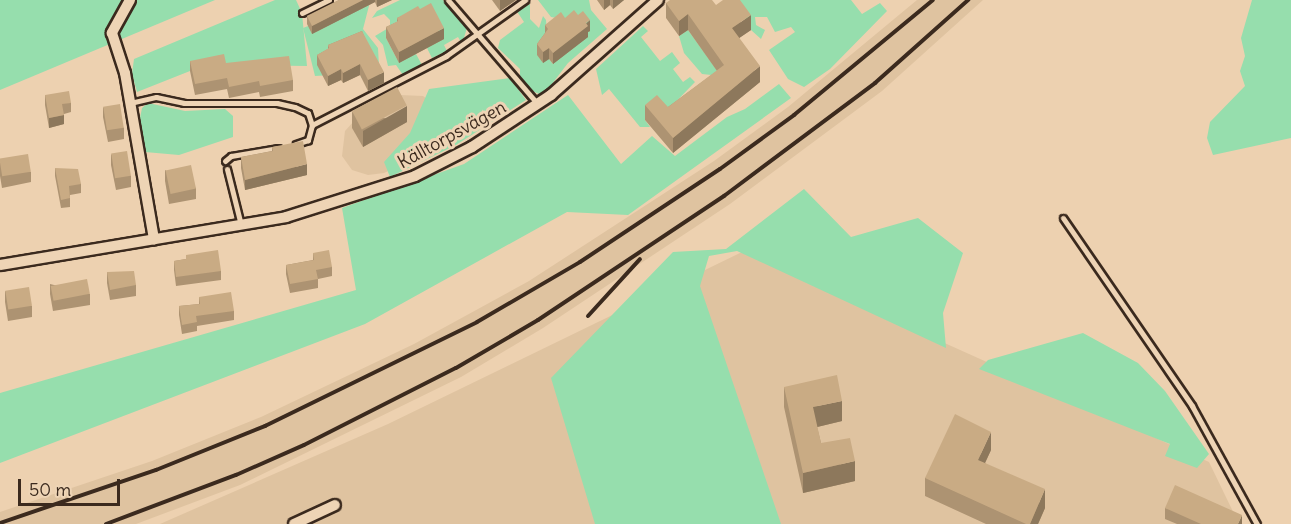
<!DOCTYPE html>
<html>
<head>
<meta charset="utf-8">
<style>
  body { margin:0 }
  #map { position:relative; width:1291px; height:524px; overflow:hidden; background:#edd1b0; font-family:Delius,sans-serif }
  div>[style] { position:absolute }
  .built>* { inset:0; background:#dfc3a0 }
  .green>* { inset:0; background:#96dead }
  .roads { filter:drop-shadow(2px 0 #3b2a1e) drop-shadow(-2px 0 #3b2a1e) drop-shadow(0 2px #3b2a1e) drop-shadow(0 -2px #3b2a1e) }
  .lane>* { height:5px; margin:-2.5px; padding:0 2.5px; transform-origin:2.5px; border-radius:2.5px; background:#eed4b5 }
  .street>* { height:10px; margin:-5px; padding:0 5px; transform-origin:5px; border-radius:5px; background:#eed4b5 }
  .rail>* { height:4px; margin:-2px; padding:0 2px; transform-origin:2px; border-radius:2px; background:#3b2a1e }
  .wall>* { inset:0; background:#ad9372 }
  .shaded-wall>* { inset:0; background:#8d785c }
  .building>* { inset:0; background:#c9ab84; transform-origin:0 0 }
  span { translate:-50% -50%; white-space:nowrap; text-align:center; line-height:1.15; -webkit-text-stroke:6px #eed4b5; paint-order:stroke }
  .street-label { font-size:18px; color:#3b2a1e }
  .scale { position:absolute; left:18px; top:479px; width:102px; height:27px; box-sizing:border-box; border:3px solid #3b2a1e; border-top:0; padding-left:8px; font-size:18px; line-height:21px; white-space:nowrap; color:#3b2a1e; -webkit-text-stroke:4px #eed4b5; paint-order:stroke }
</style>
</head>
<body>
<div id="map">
  <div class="built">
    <i style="clip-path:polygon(917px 0,983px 0,882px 91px,730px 204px,543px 328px,461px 377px,240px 485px,136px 524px,0 524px,0 512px,152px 461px,261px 417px,414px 344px,529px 281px,714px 161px,788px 107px)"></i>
    <i style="clip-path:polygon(400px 95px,423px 96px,431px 102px,439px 147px,384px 173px,368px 175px,352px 170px,342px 156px,345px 131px,363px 111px)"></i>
    <i style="clip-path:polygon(742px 252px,1209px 462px,1239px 524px,160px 524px,388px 424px)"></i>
  </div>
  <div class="green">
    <i style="clip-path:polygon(0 0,215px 0,0 90px)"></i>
    <i style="clip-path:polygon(275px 0,296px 0,302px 13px,307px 66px,224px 65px,190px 71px,137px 92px,132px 74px,134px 59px)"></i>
    <i style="clip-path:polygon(400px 0,443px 0,467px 28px,462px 44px,458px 37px,444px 45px,447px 51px,432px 58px,427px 48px,386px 38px,397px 59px,416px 54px,422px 65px,403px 75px,396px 65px,388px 66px,383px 45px,375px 36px,390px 27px,390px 20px,384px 14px,372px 18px,377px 11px)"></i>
    <i style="clip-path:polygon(538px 0,589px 0,591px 10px,607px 29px,568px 63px,545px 93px,539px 94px,526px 88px,520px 80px,520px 69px,498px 48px,500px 40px,524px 22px,516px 10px,530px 4px,530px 19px,539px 28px,543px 16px,546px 20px,549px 59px,553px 64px,563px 19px,551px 17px)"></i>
    <i style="clip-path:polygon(733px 0,851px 0,862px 14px,880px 3px,887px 11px,830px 69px,804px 87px,788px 79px,769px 50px,795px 32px,791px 27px,775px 32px,767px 17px,755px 17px,756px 25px,765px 30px,761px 39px,751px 30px)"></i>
    <i style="clip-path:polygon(1252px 0,1291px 0,1291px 138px,1213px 155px,1207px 138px,1210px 122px,1245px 86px,1240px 71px,1245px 56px,1241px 38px)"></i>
    <i style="clip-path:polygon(370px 2px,363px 29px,378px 48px,379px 66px,361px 78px,362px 73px,315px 76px,303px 28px)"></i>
    <i style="clip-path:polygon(643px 26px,648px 31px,641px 37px,660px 61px,672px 52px,680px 63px,673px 69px,683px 82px,690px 77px,695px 82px,662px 116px,657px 110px,645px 120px,650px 127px,640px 127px,609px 89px,602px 95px,596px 69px)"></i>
    <i style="clip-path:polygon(688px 30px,721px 76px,702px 74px,684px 53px,679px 36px)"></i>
    <i style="clip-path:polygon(510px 78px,526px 100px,456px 145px,390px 177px,384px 162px,410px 133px,429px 89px)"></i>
    <i style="clip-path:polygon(779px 84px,791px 98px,628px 215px,567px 212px,365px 324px,0 463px,0 393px,356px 290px,342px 208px,464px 164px,568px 95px,621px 164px,652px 136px,675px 156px,727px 117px,745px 109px)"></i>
    <i style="clip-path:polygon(148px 103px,185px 111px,225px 109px,233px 116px,233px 137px,179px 155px,145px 152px,140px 118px,142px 108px)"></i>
    <i style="clip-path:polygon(804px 189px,851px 237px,918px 218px,963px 253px,943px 313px,946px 348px,737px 251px,709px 256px,700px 286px,781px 524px,595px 524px,551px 378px,673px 252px,726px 249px)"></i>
    <i style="clip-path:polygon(1083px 333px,1138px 363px,1165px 391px,1209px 454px,1197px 468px,1165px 456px,1170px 444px,979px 369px,988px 360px)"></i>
  </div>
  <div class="roads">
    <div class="lane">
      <i style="left:448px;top:0;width:136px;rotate:49.2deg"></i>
      <i style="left:302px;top:13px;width:30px;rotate:-26deg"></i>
      <i style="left:130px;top:103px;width:27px;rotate:-13deg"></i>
      <i style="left:156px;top:97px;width:29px;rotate:12deg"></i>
      <i style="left:184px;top:103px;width:93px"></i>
      <i style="left:277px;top:103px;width:18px;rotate:13deg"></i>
      <i style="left:295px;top:107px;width:14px;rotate:25deg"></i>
      <i style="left:308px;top:113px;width:13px;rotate:72deg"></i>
      <i style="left:312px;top:125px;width:16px;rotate:105deg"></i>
      <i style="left:308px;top:140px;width:13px;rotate:162deg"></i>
      <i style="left:312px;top:125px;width:151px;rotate:-27.2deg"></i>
      <i style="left:446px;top:56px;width:97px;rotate:-35.3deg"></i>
      <i style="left:225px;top:161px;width:8px;rotate:-40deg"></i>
      <i style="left:231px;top:156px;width:48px;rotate:-9.7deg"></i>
      <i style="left:227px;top:169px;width:58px;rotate:76deg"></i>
      <i style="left:1063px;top:218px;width:228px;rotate:55.5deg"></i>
      <i style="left:1192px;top:406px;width:135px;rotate:61.2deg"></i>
    </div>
    <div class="street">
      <i style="left:130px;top:0;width:38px;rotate:119deg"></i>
      <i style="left:112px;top:33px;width:42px;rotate:72deg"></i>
      <i style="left:125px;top:73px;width:169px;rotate:80.1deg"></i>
      <i style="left:0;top:265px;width:290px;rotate:-9.5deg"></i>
      <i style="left:286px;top:217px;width:135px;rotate:-17.6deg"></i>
      <i style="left:415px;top:176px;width:64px;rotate:-27deg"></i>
      <i style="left:472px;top:147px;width:95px;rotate:-33.4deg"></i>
      <i style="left:551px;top:95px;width:143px;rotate:-41.6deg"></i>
      <i style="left:294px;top:524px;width:45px;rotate:-24.9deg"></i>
    </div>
  </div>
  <div class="rail">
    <i style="left:588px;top:316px;width:77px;rotate:-47.6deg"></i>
    <i style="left:0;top:523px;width:165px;rotate:-18.8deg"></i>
    <i style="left:156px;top:470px;width:118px;rotate:-22deg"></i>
    <i style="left:265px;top:426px;width:236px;rotate:-26.1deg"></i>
    <i style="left:477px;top:322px;width:119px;rotate:-30.2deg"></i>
    <i style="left:580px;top:262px;width:168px;rotate:-33.6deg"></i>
    <i style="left:720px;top:169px;width:92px;rotate:-36.1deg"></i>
    <i style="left:794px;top:115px;width:180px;rotate:-39.6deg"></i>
    <i style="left:106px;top:524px;width:139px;rotate:-20.7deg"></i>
    <i style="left:236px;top:475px;width:74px;rotate:-23.8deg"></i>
    <i style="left:304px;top:445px;width:170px;rotate:-26.9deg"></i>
    <i style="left:456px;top:368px;width:95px;rotate:-30.3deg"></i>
    <i style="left:538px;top:320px;width:224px;rotate:-33.7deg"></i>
    <i style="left:724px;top:196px;width:189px;rotate:-36.8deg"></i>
    <i style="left:875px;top:83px;width:125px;rotate:-41.7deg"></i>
  </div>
  <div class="wall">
    <i style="clip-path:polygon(339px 0,392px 0,377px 7px,375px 2px,312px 34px,307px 24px,307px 16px)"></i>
    <i style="clip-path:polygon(492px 0,516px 0,500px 11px)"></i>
    <i style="clip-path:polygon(597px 0,624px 0,613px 9px,610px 5px,604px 10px)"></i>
    <i style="clip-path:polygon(666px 3px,716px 5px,751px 30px,739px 38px,760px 82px,673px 153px,645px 120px,645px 105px,668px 107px,717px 71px,688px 30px,679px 36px,666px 18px)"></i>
    <i style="clip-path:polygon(420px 9px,444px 39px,399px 63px,386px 38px,386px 27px,397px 22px,397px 18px)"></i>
    <i style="clip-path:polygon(565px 18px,590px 31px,588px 32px,588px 37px,553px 64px,549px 59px,543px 63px,537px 55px,537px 44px,545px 33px,545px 25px)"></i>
    <i style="clip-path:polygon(362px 31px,384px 83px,368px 91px,360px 75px,343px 83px,341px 80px,328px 86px,317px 65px,317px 55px,328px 49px,328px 45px)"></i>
    <i style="clip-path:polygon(190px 61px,226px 63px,293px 80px,293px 91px,260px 97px,259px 92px,229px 98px,227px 89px,195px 95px,190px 71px)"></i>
    <i style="clip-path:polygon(45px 95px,71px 103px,71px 112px,64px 114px,64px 124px,49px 128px,45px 105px)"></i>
    <i style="clip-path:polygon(103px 107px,124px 128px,124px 139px,108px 142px,103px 117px)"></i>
    <i style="clip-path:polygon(352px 112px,407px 122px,363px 147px,352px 128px)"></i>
    <i style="clip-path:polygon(272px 147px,307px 175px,245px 190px,241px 168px,241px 157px,272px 151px)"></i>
    <i style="clip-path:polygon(111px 154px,131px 176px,131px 187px,116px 190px,111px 165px)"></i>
    <i style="clip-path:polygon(0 160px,31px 172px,31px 182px,2px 188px,0 176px)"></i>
    <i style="clip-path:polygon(55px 168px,81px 184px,81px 193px,70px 195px,70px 207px,61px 208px,55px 176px)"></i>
    <i style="clip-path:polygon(165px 170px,196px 188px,196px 199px,169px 204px,165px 181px)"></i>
    <i style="clip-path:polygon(313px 253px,332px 267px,332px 276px,318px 279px,318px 288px,290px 293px,286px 274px,286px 265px,313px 260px)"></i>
    <i style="clip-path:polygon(186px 255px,221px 271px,221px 280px,176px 286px,174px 270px,174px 261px,186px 259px)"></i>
    <i style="clip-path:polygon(107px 272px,136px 285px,136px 296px,110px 300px,107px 283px)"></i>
    <i style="clip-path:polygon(50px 284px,90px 294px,90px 305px,53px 311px,50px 294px)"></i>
    <i style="clip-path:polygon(5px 291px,32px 306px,32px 317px,8px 321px,5px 302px)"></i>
    <i style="clip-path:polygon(199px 297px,234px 311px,234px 320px,197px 326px,197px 331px,182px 334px,179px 315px,179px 306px,199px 304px)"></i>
    <i style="clip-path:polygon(784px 387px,842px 421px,817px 427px,821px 443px,855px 481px,803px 493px,784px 407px)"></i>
    <i style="clip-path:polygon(991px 450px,985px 463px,1045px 508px,1038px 524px,986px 524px,925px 496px,925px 478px)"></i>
    <i style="clip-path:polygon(1165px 508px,1242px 524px,1177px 524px,1165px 519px)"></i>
  </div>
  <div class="shaded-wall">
    <i style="clip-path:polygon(363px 0,375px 0,375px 2px,312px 34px,312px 26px)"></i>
    <i style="clip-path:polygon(377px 0,392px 0,377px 7px)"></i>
    <i style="clip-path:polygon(500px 0,516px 0,500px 11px)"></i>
    <i style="clip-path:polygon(604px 0,610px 0,610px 5px,604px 10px)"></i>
    <i style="clip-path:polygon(613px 0,624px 0,613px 9px)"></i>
    <i style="clip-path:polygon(688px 14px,688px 30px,679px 36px,679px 21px)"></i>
    <i style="clip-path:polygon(751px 15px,751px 30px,732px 43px,732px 28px)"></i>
    <i style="clip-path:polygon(590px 20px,590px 31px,588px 32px,588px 37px,553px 64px,553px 53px)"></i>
    <i style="clip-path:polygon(444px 28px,444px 39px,399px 63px,399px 52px)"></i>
    <i style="clip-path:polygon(549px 48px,549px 59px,543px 63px,543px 52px)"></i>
    <i style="clip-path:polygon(360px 64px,360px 75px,343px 83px,343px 73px)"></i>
    <i style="clip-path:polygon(760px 66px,760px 82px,673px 153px,673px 138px)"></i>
    <i style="clip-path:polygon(341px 69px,341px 80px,328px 86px,328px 76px)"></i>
    <i style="clip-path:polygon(384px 72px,384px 83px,368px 91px,368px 80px)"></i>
    <i style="clip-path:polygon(407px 106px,407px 122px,363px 147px,363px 131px)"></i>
    <i style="clip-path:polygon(64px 115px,64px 124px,49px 128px,49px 118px)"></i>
    <i style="clip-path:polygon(307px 164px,307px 175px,245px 190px,245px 180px)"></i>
    <i style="clip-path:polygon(842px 401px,842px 421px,813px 428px,813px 407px)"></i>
    <i style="clip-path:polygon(991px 432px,991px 450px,978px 478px,978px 460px)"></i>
    <i style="clip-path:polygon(855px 461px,855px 481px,803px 493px,803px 473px)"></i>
    <i style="clip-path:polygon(1045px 489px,1045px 508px,1038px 524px,1030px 524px)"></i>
    <i style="clip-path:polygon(1242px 515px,1242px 524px,1238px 524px)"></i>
  </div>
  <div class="building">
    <i style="clip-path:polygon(339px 0,363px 0,312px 26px,307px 16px)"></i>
    <i style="clip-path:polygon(670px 0,712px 0,716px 5px,723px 0,740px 0,751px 15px,732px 28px,760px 66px,673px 138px,645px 105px,657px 95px,668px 107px,724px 65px,688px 14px,679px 21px,666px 3px)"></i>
    <i style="clip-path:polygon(431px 3px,444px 28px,399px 52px,386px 27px,398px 21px,397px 18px,418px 6px,420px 9px)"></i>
    <i style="clip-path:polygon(574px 10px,578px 15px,583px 11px,590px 20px,586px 23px,588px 26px,553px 53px,549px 48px,543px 52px,537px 44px,548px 29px,545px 25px,561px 12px,565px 18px)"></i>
    <i style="clip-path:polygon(362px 31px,384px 72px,368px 80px,360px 64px,343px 73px,341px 69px,328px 76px,317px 55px,329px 48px,328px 45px)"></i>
    <i style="clip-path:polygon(224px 54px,226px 63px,289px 56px,293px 80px,260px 86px,259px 81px,229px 87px,227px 78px,195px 84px,190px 61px)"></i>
    <i style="left:397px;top:87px;width:21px;height:51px;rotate:62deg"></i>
    <i style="clip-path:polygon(69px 91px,71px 103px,62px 104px,64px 115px,49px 118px,45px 95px)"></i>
    <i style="left:120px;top:104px;width:24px;height:17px;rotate:81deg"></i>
    <i style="clip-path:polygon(303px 141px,307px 164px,245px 180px,241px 157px,273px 151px,272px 147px)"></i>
    <i style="left:127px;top:151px;width:25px;height:16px;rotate:81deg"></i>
    <i style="left:28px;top:154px;width:18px;height:29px;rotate:81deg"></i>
    <i style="left:191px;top:165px;width:24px;height:26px;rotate:78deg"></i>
    <i style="clip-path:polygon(55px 168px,78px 169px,81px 184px,69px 186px,70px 198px,61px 200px)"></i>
    <i style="clip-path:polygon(218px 250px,221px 271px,176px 277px,174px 261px,186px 259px,186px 255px)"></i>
    <i style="clip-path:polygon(329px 250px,332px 267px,316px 270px,318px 279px,290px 284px,286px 265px,314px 260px,313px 253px)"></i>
    <i style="clip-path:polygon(134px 271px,136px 285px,110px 290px,107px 272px)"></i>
    <i style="left:87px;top:279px;width:15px;height:37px;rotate:79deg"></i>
    <i style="left:29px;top:287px;width:19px;height:24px;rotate:81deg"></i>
    <i style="clip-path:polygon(231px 292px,234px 311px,196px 316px,197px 322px,182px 325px,179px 306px,200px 304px,199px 297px)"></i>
    <i style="clip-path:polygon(837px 375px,842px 401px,813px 407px,821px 443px,850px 438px,855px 461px,803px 473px,784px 387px)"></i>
    <i style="clip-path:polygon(955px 414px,991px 432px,978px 460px,1045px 489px,1030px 524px,1026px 524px,925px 478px)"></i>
    <i style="clip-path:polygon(1175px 485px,1242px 515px,1238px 524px,1201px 524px,1165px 508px)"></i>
  </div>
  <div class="street-label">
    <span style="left:452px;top:135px;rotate:-29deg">Källtorpsvägen</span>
  </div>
  <div class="scale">50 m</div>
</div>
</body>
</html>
